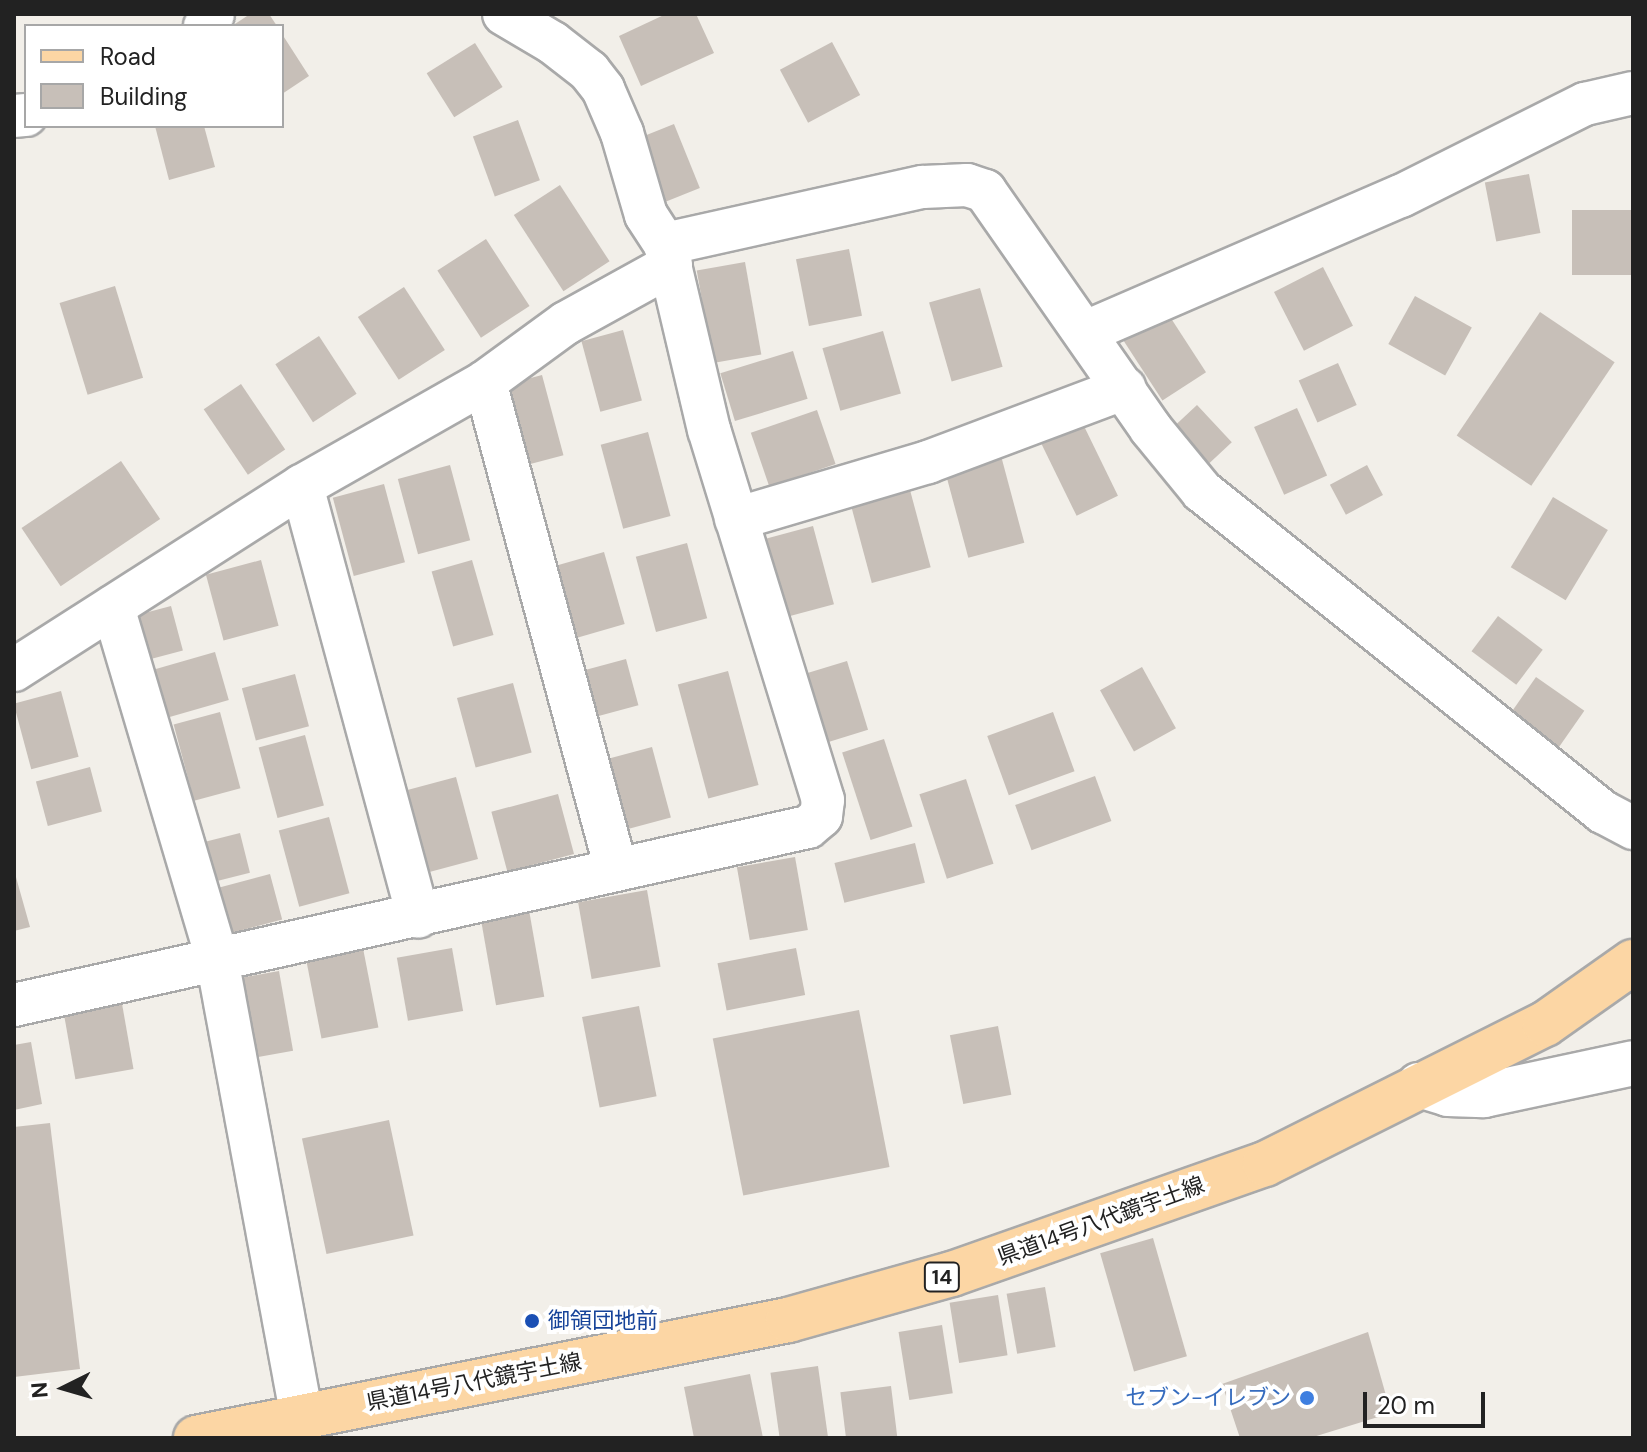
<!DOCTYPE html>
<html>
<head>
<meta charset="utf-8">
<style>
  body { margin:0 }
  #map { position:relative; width:1647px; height:1452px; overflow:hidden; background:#f2efe9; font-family:"DM Sans","Noto Sans JP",sans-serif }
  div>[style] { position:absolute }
  .building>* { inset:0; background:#c7bfb8; transform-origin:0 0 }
  .roads { filter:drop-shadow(2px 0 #a9a9a9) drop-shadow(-2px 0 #a9a9a9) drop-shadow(0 2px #a9a9a9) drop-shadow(0 -2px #a9a9a9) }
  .minor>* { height:42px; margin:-21px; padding:0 21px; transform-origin:21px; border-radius:21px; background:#fff }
  .tertiary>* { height:44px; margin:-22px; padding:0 22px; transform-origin:22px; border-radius:22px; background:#fff }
  .primary>* { height:44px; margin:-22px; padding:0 22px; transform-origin:22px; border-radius:22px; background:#fcd6a4 }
  .dots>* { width:22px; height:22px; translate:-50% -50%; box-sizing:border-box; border:4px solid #fff; border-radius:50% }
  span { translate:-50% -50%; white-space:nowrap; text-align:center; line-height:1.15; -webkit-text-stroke:8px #fff; paint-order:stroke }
  .shield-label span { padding:2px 6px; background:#fff; border:2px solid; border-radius:6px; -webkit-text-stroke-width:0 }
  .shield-label { font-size:20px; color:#222; font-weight:700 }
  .street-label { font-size:22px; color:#222 }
  .transit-label { font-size:22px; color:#164399 }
  .left { translate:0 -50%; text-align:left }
  .shop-label { font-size:22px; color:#366cbe }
  .right { translate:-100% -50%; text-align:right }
  .frame { position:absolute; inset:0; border:16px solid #222; pointer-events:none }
  .legend { position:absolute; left:24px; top:24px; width:260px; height:104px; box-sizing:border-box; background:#fff; border:2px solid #a7a7a7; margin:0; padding:10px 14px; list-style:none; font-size:24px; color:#222 }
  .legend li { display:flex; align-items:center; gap:16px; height:40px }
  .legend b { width:40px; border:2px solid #a7a7a7 }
  .north { position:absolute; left:24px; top:1348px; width:80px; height:80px; -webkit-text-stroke:6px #fff; paint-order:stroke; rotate:265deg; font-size:22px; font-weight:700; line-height:32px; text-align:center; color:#222 }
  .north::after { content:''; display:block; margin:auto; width:28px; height:36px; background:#222; clip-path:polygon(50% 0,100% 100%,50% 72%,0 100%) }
  .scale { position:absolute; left:1363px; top:1392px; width:122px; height:36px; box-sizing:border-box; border:4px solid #222; border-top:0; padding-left:10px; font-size:24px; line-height:28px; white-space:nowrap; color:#222; -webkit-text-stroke:6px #fff; paint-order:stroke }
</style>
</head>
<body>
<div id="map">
  <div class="building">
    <i style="clip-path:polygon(250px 14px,269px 14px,277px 26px,232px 26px)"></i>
    <i style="clip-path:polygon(666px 14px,696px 14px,714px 53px,641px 86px,619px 36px)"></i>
    <i style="clip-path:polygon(282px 34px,309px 76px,282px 94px)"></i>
    <i style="left:832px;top:42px;width:60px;height:59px;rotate:62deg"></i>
    <i style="left:475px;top:43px;width:52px;height:57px;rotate:58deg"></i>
    <i style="left:518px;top:120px;width:64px;height:48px;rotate:70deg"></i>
    <i style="left:674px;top:124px;width:69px;height:43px;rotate:68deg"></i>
    <i style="clip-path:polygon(155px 126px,204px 126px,215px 167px,169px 180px)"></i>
    <i style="left:1529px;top:174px;width:60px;height:45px;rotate:79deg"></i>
    <i style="left:560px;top:185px;width:91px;height:55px;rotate:57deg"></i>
    <i style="left:1633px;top:210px;width:65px;height:61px;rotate:90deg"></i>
    <i style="left:486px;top:239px;width:80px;height:58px;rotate:57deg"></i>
    <i style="left:849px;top:249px;width:68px;height:54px;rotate:79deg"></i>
    <i style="left:745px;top:262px;width:94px;height:49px;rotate:80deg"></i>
    <i style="left:1323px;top:267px;width:66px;height:55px;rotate:63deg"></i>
    <i style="left:115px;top:286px;width:96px;height:58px;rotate:73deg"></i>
    <i style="left:404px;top:287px;width:75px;height:55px;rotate:57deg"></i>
    <i style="left:980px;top:288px;width:82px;height:53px;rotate:74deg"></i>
    <i style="left:1415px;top:296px;width:65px;height:55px;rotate:29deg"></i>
    <i style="left:1163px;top:306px;width:79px;height:52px;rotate:57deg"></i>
    <i style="left:1540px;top:312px;width:90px;height:149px;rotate:34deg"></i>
    <i style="left:623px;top:330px;width:73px;height:43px;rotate:75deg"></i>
    <i style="left:883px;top:331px;width:65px;height:63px;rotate:74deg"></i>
    <i style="left:319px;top:336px;width:69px;height:52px;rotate:57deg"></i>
    <i style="left:793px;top:351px;width:50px;height:76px;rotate:73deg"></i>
    <i style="left:1338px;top:363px;width:46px;height:43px;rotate:66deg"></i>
    <i style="left:542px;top:375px;width:83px;height:50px;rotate:75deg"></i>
    <i style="left:241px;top:384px;width:79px;height:45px;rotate:56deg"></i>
    <i style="left:1197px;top:405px;width:51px;height:37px;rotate:47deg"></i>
    <i style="left:1297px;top:408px;width:74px;height:47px;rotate:66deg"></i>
    <i style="left:817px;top:410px;width:57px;height:70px;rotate:71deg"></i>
    <i style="left:1082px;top:422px;width:82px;height:46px;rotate:64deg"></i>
    <i style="left:648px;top:432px;width:87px;height:49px;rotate:75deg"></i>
    <i style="left:1000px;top:452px;width:94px;height:58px;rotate:75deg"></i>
    <i style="left:121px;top:461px;width:70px;height:120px;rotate:56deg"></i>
    <i style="left:450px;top:465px;width:78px;height:54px;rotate:75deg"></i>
    <i style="left:1367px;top:465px;width:34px;height:42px;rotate:62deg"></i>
    <i style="left:384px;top:484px;width:81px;height:53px;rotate:75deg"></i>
    <i style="left:910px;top:490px;width:80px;height:61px;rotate:75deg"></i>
    <i style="left:1553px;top:497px;width:64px;height:82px;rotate:31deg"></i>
    <i style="left:813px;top:526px;width:81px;height:59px;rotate:75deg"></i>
    <i style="left:687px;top:543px;width:78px;height:53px;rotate:75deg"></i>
    <i style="left:604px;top:552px;width:75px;height:62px;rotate:74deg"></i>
    <i style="left:261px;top:560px;width:68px;height:57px;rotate:75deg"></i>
    <i style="left:472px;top:560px;width:78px;height:42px;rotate:74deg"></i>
    <i style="left:171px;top:606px;width:46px;height:41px;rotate:75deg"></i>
    <i style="left:1498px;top:616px;width:56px;height:44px;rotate:37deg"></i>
    <i style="left:215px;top:652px;width:50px;height:66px;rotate:74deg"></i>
    <i style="left:626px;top:659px;width:48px;height:47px;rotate:75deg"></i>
    <i style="left:847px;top:661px;width:72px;height:43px;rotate:73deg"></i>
    <i style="left:1142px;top:667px;width:70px;height:48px;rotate:61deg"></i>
    <i style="left:728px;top:671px;width:118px;height:52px;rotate:75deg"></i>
    <i style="left:295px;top:674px;width:54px;height:55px;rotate:75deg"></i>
    <i style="left:1536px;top:677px;width:59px;height:49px;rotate:35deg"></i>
    <i style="left:513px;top:683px;width:72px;height:58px;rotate:75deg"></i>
    <i style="left:61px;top:691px;width:68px;height:49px;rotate:75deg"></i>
    <i style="left:220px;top:712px;width:79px;height:48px;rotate:75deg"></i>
    <i style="left:1053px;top:712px;width:63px;height:70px;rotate:70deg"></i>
    <i style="left:305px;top:735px;width:73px;height:48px;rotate:75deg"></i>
    <i style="left:884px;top:739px;width:92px;height:44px;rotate:72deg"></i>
    <i style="left:652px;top:747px;width:73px;height:56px;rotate:75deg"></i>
    <i style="left:90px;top:767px;width:46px;height:56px;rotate:75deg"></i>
    <i style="left:1095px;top:776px;width:48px;height:85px;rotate:70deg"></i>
    <i style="left:456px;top:777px;width:85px;height:57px;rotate:75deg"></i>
    <i style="left:966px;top:779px;width:89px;height:49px;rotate:72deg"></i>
    <i style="left:558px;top:794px;width:62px;height:69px;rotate:75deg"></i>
    <i style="left:329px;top:817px;width:79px;height:52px;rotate:75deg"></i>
    <i style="left:240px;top:833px;width:41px;height:43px;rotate:76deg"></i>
    <i style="left:915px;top:843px;width:41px;height:83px;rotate:76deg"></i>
    <i style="left:795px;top:857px;width:74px;height:59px;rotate:80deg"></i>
    <i style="clip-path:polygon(14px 870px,30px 927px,14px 931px)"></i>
    <i style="left:270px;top:874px;width:47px;height:63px;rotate:75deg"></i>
    <i style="left:647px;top:890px;width:78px;height:70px;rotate:80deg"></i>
    <i style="left:529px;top:910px;width:88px;height:49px;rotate:80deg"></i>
    <i style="left:362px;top:943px;width:86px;height:58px;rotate:79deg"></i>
    <i style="left:452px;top:948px;width:64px;height:56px;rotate:80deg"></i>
    <i style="left:796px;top:948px;width:48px;height:80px;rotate:79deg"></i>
    <i style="left:279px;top:971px;width:81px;height:50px;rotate:80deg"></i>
    <i style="left:121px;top:998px;width:72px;height:59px;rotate:80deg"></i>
    <i style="left:639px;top:1006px;width:92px;height:58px;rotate:79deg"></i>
    <i style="left:859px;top:1010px;width:160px;height:149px;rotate:79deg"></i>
    <i style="left:998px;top:1026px;width:70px;height:49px;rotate:79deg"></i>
    <i style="clip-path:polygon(31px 1042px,42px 1104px,14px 1110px,14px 1045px)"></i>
    <i style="left:389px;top:1120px;width:118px;height:89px;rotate:78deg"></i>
    <i style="clip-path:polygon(50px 1123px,80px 1369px,14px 1377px,14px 1127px)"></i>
    <i style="left:1153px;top:1238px;width:123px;height:55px;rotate:74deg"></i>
    <i style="left:1045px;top:1287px;width:61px;height:39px;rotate:80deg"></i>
    <i style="left:998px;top:1295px;width:61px;height:49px;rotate:81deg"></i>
    <i style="left:942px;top:1325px;width:69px;height:44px;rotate:81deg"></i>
    <i style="clip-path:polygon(1368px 1332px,1391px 1413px,1310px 1438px,1240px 1438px,1222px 1384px)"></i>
    <i style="left:818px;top:1366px;width:73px;height:48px;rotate:82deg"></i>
    <i style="clip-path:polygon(750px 1374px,763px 1438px,694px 1438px,684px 1387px)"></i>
    <i style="left:891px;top:1386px;width:52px;height:51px;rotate:83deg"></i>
  </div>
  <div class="roads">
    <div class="minor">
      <i style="left:504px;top:14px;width:57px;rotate:30.6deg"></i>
      <i style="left:553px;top:43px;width:46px;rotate:37.9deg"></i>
      <i style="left:589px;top:71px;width:23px;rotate:52deg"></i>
      <i style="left:603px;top:89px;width:48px;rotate:66.6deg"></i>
      <i style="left:622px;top:133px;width:85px;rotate:73.7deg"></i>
      <i style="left:646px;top:215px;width:35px;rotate:57deg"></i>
      <i style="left:665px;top:244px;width:264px;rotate:-12.5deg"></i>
      <i style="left:923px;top:187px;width:44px;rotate:-2.6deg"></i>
      <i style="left:967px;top:185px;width:19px;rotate:18deg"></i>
      <i style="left:985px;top:191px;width:290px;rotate:55.1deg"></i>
      <i style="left:1151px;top:429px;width:80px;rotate:50.6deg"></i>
      <i style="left:1202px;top:491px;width:514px;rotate:38.68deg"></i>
      <i style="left:1603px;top:812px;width:34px;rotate:28deg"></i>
      <i style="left:205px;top:26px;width:14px;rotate:-56deg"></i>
      <i style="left:14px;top:116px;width:12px;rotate:-5deg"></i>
      <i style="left:1086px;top:332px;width:343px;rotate:-23.4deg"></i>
      <i style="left:1401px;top:196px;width:206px;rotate:-26.6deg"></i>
      <i style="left:1585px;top:104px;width:49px;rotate:-12.9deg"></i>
      <i style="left:485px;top:382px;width:504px;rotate:74.94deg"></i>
      <i style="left:302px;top:486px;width:446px;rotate:74.9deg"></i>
      <i style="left:736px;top:519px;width:200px;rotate:-16.5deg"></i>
      <i style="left:928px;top:462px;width:210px;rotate:-20.6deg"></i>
      <i style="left:113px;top:607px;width:367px;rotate:73.5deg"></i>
      <i style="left:217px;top:959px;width:465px;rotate:79.5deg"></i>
      <i style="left:14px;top:670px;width:342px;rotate:-32.6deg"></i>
      <i style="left:302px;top:486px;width:210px;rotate:-29.6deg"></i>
      <i style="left:485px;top:382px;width:100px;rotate:-36.1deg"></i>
      <i style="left:566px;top:323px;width:120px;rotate:-28.9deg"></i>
      <i style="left:14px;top:1005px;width:814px;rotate:-12.64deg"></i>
      <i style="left:808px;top:827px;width:17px;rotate:-40deg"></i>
      <i style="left:821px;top:816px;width:16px;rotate:-83deg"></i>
      <i style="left:823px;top:800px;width:387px;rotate:-107.1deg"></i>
      <i style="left:709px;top:430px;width:191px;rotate:-103.3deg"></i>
    </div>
    <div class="tertiary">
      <i style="left:1419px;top:1085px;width:30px;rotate:17deg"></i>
      <i style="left:1448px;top:1094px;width:36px;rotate:2deg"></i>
      <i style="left:1484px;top:1095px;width:152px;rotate:-12.1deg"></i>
    </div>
    <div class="primary">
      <i style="left:196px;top:1438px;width:604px;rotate:-11.27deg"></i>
      <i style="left:788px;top:1320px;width:170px;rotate:-15.7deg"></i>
      <i style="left:952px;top:1274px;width:332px;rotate:-19.4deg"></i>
      <i style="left:1265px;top:1164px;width:313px;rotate:-26.6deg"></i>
      <i style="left:1545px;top:1024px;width:108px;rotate:-35.2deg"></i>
    </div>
  </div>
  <div class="dots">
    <i style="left:532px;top:1321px;background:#1a4fb4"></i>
    <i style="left:1307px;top:1398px;background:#3f7fe0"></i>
  </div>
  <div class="shield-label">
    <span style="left:942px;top:1277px">14</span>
  </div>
  <div class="street-label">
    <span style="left:1101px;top:1221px;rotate:-20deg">県道14号八代鏡宇土線</span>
    <span style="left:474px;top:1382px;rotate:-11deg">県道14号八代鏡宇土線</span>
  </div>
  <div class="transit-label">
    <span class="left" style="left:548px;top:1321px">御領団地前</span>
  </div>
  <div class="shop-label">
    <span class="right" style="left:1291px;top:1398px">セブン-イレブン</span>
  </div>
  <div class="frame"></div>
  <ul class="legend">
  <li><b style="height:10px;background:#fcd6a4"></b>Road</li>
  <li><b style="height:22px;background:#c7bfb8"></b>Building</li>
  </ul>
  <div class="north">N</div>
  <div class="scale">20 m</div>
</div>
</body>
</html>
